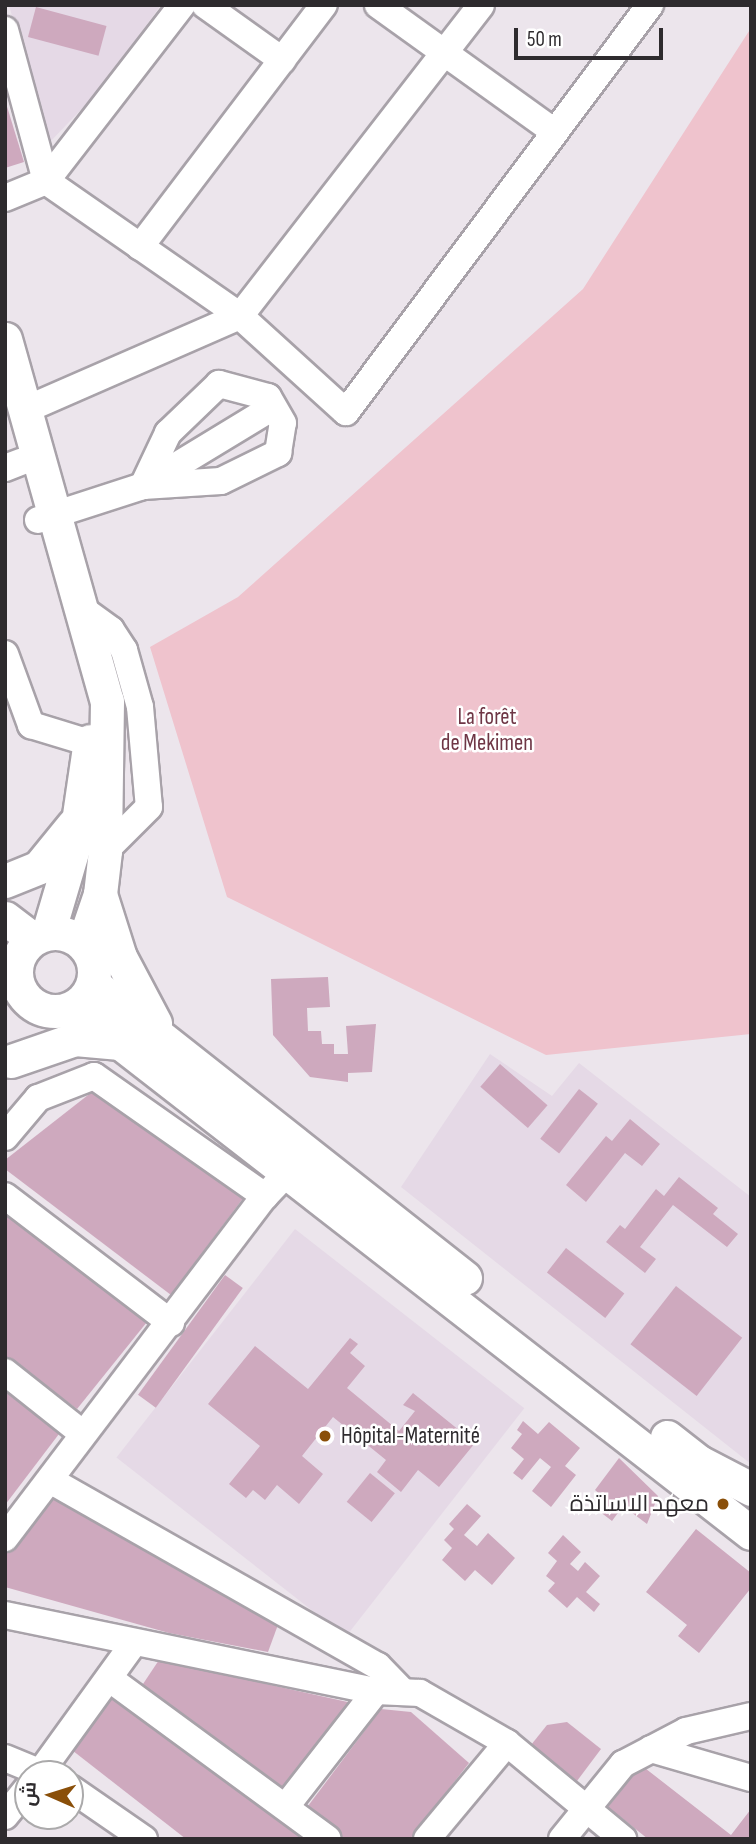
<!DOCTYPE html>
<html>
<head>
<meta charset="utf-8">
<style>
  body { margin:0 }
  #map { position:relative; width:756px; height:1844px; overflow:hidden; background:#ece5ec; font-family:"Sofia Sans Condensed",Cairo,sans-serif }
  div>[style] { position:absolute }
  .built>* { inset:0; background:#e5d9e6; transform-origin:0 0 }
  .green>* { inset:0; background:#efc3cd }
  .building>* { inset:0; background:#cea9be; transform-origin:0 0 }
  .roads { filter:drop-shadow(2px 0 #a8a2a9) drop-shadow(-2px 0 #a8a2a9) drop-shadow(0 2px #a8a2a9) drop-shadow(0 -2px #a8a2a9) }
  .minor>* { height:26px; margin:-13px; padding:0 13px; transform-origin:13px; border-radius:13px; background:#fff }
  .major>* { height:33px; margin:-16.5px; padding:0 16.5px; transform-origin:16.5px; border-radius:16.5px; background:#fff }
  .major>.ring { margin:-16.5px; padding:0; box-sizing:content-box; background:none; border:33px solid #fff; border-radius:50% }
  .dots>* { width:19px; height:19px; translate:-50% -50%; box-sizing:border-box; border:4px solid #fff; border-radius:50% }
  span { translate:-50% -50%; white-space:nowrap; text-align:center; line-height:1.15; -webkit-text-stroke:5px #fff; paint-order:stroke }
  .park-label { font-size:23px; color:#6e3645 }
  .poi-label { font-size:23px; color:#2e2b2e }
  .left { translate:0 -50%; text-align:left }
  .right { translate:-100% -50%; text-align:right }
  .frame { position:absolute; inset:0; border:7px solid #2e2b2e; pointer-events:none }
  .north { position:absolute; left:14px; top:1760px; width:70px; height:70px; box-sizing:border-box; background:#fff; border:2px solid #abaaab; border-radius:50%; rotate:273deg; font-size:19px; font-weight:700; line-height:28px; text-align:center; color:#2e2b2e }
  .north::after { content:''; display:block; margin:auto; width:24px; height:32px; background:#8a4f09; clip-path:polygon(50% 0,100% 100%,50% 72%,0 100%) }
  .scale { position:absolute; left:514px; top:28px; width:149px; height:32px; box-sizing:border-box; border:4px solid #2e2b2e; border-top:0; padding-left:9px; font-size:21px; line-height:24px; white-space:nowrap; color:#2e2b2e; -webkit-text-stroke:5px #fff; paint-order:stroke }
</style>
</head>
<body>
<div id="map">
  <div class="built">
    <i style="clip-path:polygon(9px 5px,161px 5px,97px 93px,47px 145px)"></i>
    <i style="clip-path:polygon(490px 1054px,552px 1096px,579px 1063px,751px 1197px,751px 1464px,401px 1187px)"></i>
    <i style="left:295px;top:1229px;width:291px;height:290px;rotate:38deg"></i>
  </div>
  <div class="green">
    <i style="clip-path:polygon(751px 28px,751px 1034px,546px 1055px,227px 897px,150px 647px,238px 597px,583px 289px)"></i>
  </div>
  <div class="building">
    <i style="left:36px;top:7px;width:73px;height:31px;rotate:15deg"></i>
    <i style="clip-path:polygon(5px 100px,24px 162px,5px 168px)"></i>
    <i style="clip-path:polygon(328px 977px,330px 1007px,307px 1008px,308px 1031px,321px 1031px,322px 1044px,334px 1044px,334px 1054px,348px 1054px,346px 1026px,376px 1024px,372px 1072px,348px 1073px,348px 1082px,310px 1077px,273px 1035px,271px 979px)"></i>
    <i style="left:500px;top:1064px;width:63px;height:30px;rotate:41deg"></i>
    <i style="clip-path:polygon(97px 1088px,244px 1197px,171px 1295px,5px 1169px,5px 1160px)"></i>
    <i style="left:579px;top:1089px;width:24px;height:63px;rotate:38deg"></i>
    <i style="clip-path:polygon(630px 1119px,660px 1144px,642px 1166px,625px 1153px,586px 1202px,566px 1185px,606px 1136px,612px 1141px)"></i>
    <i style="clip-path:polygon(679px 1177px,718px 1208px,713px 1214px,738px 1234px,727px 1247px,673px 1205px,640px 1247px,656px 1259px,645px 1273px,606px 1242px,620px 1225px,625px 1229px,656px 1189px,664px 1196px)"></i>
    <i style="clip-path:polygon(5px 1204px,151px 1317px,77px 1409px,5px 1356px)"></i>
    <i style="left:566px;top:1248px;width:74px;height:31px;rotate:38deg"></i>
    <i style="left:225px;top:1275px;width:22px;height:148px;rotate:36deg"></i>
    <i style="left:676px;top:1286px;width:84px;height:74px;rotate:38deg"></i>
    <i style="clip-path:polygon(350px 1338px,358px 1344px,350px 1353px,365px 1366px,347px 1388px,399px 1431px,415px 1411px,403px 1405px,413px 1393px,475px 1443px,439px 1487px,418px 1470px,401px 1492px,377px 1472px,386px 1460px,333px 1417px,302px 1456px,323px 1474px,299px 1504px,277px 1485px,265px 1500px,253px 1490px,246px 1498px,229px 1484px,260px 1446px,208px 1404px,255px 1346px,308px 1389px)"></i>
    <i style="clip-path:polygon(5px 1386px,62px 1430px,5px 1505px)"></i>
    <i style="clip-path:polygon(523px 1421px,538px 1434px,549px 1422px,580px 1448px,565px 1466px,576px 1475px,551px 1507px,532px 1491px,551px 1467px,540px 1458px,522px 1480px,513px 1473px,524px 1459px,511px 1448px,522px 1434px,517px 1430px)"></i>
    <i style="clip-path:polygon(619px 1458px,658px 1496px,647px 1524px,623px 1506px,612px 1521px,595px 1508px,603px 1497px,595px 1490px)"></i>
    <i style="left:370px;top:1473px;width:32px;height:37px;rotate:39deg"></i>
    <i style="clip-path:polygon(51px 1490px,279px 1622px,268px 1652px,169px 1633px,5px 1587px,5px 1547px)"></i>
    <i style="clip-path:polygon(467px 1504px,481px 1516px,464px 1535px,477px 1546px,488px 1533px,515px 1558px,492px 1585px,475px 1570px,465px 1581px,442px 1560px,452px 1548px,444px 1540px,454px 1529px,449px 1524px)"></i>
    <i style="clip-path:polygon(696px 1529px,751px 1573px,751px 1588px,699px 1653px,678px 1636px,687px 1625px,646px 1592px)"></i>
    <i style="clip-path:polygon(563px 1535px,581px 1552px,570px 1564px,578px 1571px,585px 1562px,600px 1576px,586px 1592px,600px 1604px,594px 1612px,577px 1597px,567px 1608px,548px 1591px,555px 1583px,546px 1576px,557px 1561px,548px 1553px)"></i>
    <i style="clip-path:polygon(159px 1660px,352px 1703px,284px 1792px,141px 1687px)"></i>
    <i style="clip-path:polygon(112px 1689px,305px 1839px,186px 1839px,68px 1747px)"></i>
    <i style="clip-path:polygon(381px 1709px,411px 1712px,469px 1763px,410px 1839px,345px 1839px,308px 1806px)"></i>
    <i style="clip-path:polygon(567px 1722px,601px 1749px,577px 1781px,531px 1745px,547px 1725px)"></i>
    <i style="clip-path:polygon(641px 1765px,731px 1835px,751px 1809px,751px 1839px,648px 1839px,608px 1807px)"></i>
  </div>
  <div class="roads">
    <div class="minor">
      <i style="left:205px;top:5px;width:95px;rotate:35.5deg"></i>
      <i style="left:378px;top:5px;width:214px;rotate:35.7deg"></i>
      <i style="left:5px;top:30px;width:156px;rotate:74.8deg"></i>
      <i style="left:46px;top:181px;width:236px;rotate:34.8deg"></i>
      <i style="left:240px;top:316px;width:143px;rotate:42.2deg"></i>
      <i style="left:346px;top:412px;width:508px;rotate:-53.24deg"></i>
      <i style="left:5px;top:198px;width:44px;rotate:-22.5deg"></i>
      <i style="left:46px;top:181px;width:222px;rotate:-52.3deg"></i>
      <i style="left:140px;top:247px;width:304px;rotate:-52.8deg"></i>
      <i style="left:27px;top:409px;width:232px;rotate:-23.6deg"></i>
      <i style="left:240px;top:316px;width:393px;rotate:-52.2deg"></i>
      <i style="left:5px;top:468px;width:17px;rotate:-21deg"></i>
      <i style="left:143px;top:486px;width:152px;rotate:-31.3deg"></i>
      <i style="left:38px;top:520px;width:110px;rotate:-17.9deg"></i>
      <i style="left:143px;top:486px;width:78px;rotate:-3.7deg"></i>
      <i style="left:221px;top:481px;width:64px;rotate:-26.2deg"></i>
      <i style="left:278px;top:453px;width:30px;rotate:-81deg"></i>
      <i style="left:283px;top:423px;width:30px;rotate:-120deg"></i>
      <i style="left:268px;top:397px;width:51px;rotate:-165.1deg"></i>
      <i style="left:219px;top:384px;width:71px;rotate:136.1deg"></i>
      <i style="left:168px;top:433px;width:59px;rotate:115.3deg"></i>
      <i style="left:85px;top:611px;width:32px;rotate:36deg"></i>
      <i style="left:111px;top:630px;width:24px;rotate:57deg"></i>
      <i style="left:124px;top:650px;width:59px;rotate:74.3deg"></i>
      <i style="left:140px;top:707px;width:100px;rotate:84.9deg"></i>
      <i style="left:149px;top:807px;width:62px;rotate:135deg"></i>
      <i style="left:5px;top:654px;width:76px;rotate:69.9deg"></i>
      <i style="left:31px;top:725px;width:62px;rotate:17deg"></i>
      <i style="left:5px;top:1137px;width:51px;rotate:-49.8deg"></i>
      <i style="left:38px;top:1098px;width:60px;rotate:-21.4deg"></i>
      <i style="left:94px;top:1076px;width:209px;rotate:35.1deg"></i>
      <i style="left:5px;top:1196px;width:209px;rotate:37.4deg"></i>
      <i style="left:5px;top:1372px;width:98px;rotate:38.4deg"></i>
      <i style="left:50px;top:1480px;width:377px;rotate:29.6deg"></i>
      <i style="left:378px;top:1666px;width:36px;rotate:46deg"></i>
      <i style="left:5px;top:1538px;width:430px;rotate:-52.8deg"></i>
      <i style="left:265px;top:1196px;width:52px;rotate:-46.5deg"></i>
      <i style="left:5px;top:1615px;width:379px;rotate:11.6deg"></i>
      <i style="left:376px;top:1691px;width:44px;rotate:2.6deg"></i>
      <i style="left:420px;top:1693px;width:100px;rotate:29.9deg"></i>
      <i style="left:507px;top:1743px;width:151px;rotate:39.6deg"></i>
      <i style="left:110px;top:1679px;width:270px;rotate:36.3deg"></i>
      <i style="left:651px;top:1749px;width:104px;rotate:16.2deg"></i>
      <i style="left:5px;top:1758px;width:42px;rotate:22.3deg"></i>
      <i style="left:39px;top:1774px;width:160px;rotate:-54.1deg"></i>
      <i style="left:70px;top:1788px;width:90px;rotate:34.6deg"></i>
      <i style="left:287px;top:1805px;width:145px;rotate:-52deg"></i>
      <i style="left:5px;top:1816px;width:36px;rotate:-51deg"></i>
      <i style="left:427px;top:1839px;width:125px;rotate:-50.2deg"></i>
      <i style="left:562px;top:1839px;width:97px;rotate:-50.9deg"></i>
      <i style="left:623px;top:1764px;width:71px;rotate:-27.6deg"></i>
      <i style="left:686px;top:1731px;width:67px;rotate:-13deg"></i>
    </div>
    <div class="major">
      <i style="left:5px;top:339px;width:376px;rotate:74.3deg"></i>
      <i style="left:107px;top:701px;width:150px;rotate:90.8deg"></i>
      <i style="left:105px;top:851px;width:43px;rotate:96.6deg"></i>
      <i style="left:100px;top:894px;width:53px;rotate:108.8deg"></i>
      <i style="left:5px;top:881px;width:37px;rotate:-22deg"></i>
      <i style="left:39px;top:867px;width:54px;rotate:-51deg"></i>
      <i style="left:100px;top:894px;width:66px;rotate:72.4deg"></i>
      <i style="left:120px;top:957px;width:75px;rotate:62.1deg"></i>
      <i style="left:5px;top:918px;width:35px;rotate:37deg"></i>
      <i class="ring" style="left:16px;top:933px;width:45px;height:45px"></i>
      <i style="left:48px;top:933px;width:95px;rotate:-73.5deg"></i>
      <i style="left:75px;top:842px;width:102px;rotate:-81.6deg"></i>
      <i style="left:93px;top:984px;width:474px;rotate:38.3deg"></i>
      <i style="left:74px;top:1007px;width:857px;rotate:37.85deg"></i>
      <i style="left:11px;top:1061px;width:68px;rotate:-19deg"></i>
      <i style="left:75px;top:1039px;width:45px;rotate:5.1deg"></i>
      <i style="left:667px;top:1437px;width:41px;rotate:38deg"></i>
      <i style="left:699px;top:1462px;width:59px;rotate:27.4deg"></i>
    </div>
  </div>
  <div class="dots">
    <i style="left:325px;top:1436px;background:#8a4f09"></i>
    <i style="left:723px;top:1504px;background:#8a4f09"></i>
  </div>
  <div class="park-label">
    <span style="left:487px;top:730px">La forêt<br>de Mekimen</span>
  </div>
  <div class="poi-label">
    <span class="left" style="left:341px;top:1436px">Hôpital-Maternité</span>
    <span class="right" style="left:709px;top:1504px">معهد الاساتذة</span>
  </div>
  <div class="frame"></div>
  <div class="north">ش</div>
  <div class="scale">50 m</div>
</div>
</body>
</html>
